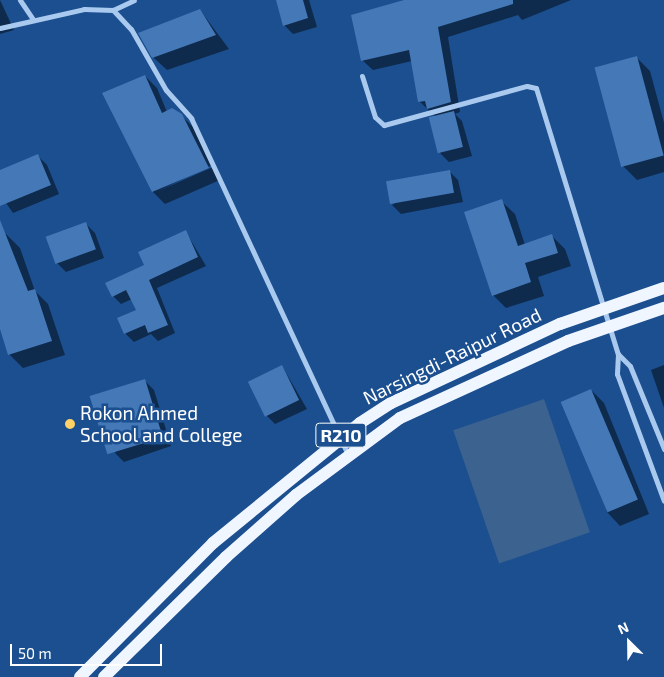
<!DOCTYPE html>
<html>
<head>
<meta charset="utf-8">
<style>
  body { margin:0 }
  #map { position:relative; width:664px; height:677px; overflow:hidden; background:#1b4f8f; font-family:"Exo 2",sans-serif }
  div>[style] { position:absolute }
  .water>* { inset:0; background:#3c6290; transform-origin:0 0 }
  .shadow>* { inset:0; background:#0007 }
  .building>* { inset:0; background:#4478b7; transform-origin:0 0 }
  .street>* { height:5px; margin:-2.5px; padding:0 2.5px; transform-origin:2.5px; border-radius:2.5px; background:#a9c9ee }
  .primary>* { height:12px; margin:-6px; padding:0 6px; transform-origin:6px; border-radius:6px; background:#f0f6ff }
  .dots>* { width:14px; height:14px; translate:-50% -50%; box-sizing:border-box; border:2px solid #1b4f8f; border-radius:50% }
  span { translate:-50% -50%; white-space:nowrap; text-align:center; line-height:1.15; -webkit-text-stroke:5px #1b4f8f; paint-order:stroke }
  .shield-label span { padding:1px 4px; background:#1b4f8f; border:1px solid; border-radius:4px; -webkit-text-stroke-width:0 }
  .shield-label { font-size:18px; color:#fff; font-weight:700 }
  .street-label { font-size:19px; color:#fff }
  .poi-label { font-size:19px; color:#fff }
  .left { translate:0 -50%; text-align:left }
  .north { position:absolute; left:604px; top:617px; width:50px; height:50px; -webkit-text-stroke:4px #1b4f8f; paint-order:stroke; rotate:337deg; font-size:14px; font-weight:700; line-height:20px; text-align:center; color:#fff }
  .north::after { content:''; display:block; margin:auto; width:18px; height:22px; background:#fff; clip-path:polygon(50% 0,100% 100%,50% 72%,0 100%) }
  .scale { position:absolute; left:10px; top:644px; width:152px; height:22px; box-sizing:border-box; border:2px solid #fff; border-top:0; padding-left:6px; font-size:15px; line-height:18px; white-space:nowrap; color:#fff; -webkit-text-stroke:4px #1b4f8f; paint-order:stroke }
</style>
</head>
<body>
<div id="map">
  <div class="water">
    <i style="left:544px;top:399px;width:141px;height:96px;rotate:71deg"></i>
  </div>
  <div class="shadow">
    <i style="clip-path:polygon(0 0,14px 30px,0 34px)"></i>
    <i style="clip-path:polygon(277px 0,309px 0,317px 27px,293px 34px,284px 25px)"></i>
    <i style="clip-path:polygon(405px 0,571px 0,522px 20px,518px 15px,448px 37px,460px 112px,455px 114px,462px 121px,472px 156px,449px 162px,440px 153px,436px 117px,419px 101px,412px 61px,373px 70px,362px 60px)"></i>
    <i style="clip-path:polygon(200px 10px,229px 49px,167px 70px,153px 57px)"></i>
    <i style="clip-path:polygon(636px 57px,650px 71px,664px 123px,664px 172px,637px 180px,623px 166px)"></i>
    <i style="clip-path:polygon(145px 76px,157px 88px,167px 112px,180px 114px,193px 127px,212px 165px,156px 192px,213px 167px,220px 180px,165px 204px,153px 192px,104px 94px)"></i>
    <i style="clip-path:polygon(38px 156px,47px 165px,59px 194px,13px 213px,0 194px,0 171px)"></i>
    <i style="clip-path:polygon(449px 171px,458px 180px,463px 202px,401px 214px,392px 205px)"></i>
    <i style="clip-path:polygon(501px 201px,515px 214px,525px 245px,552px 236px,565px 249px,571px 266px,538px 277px,544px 296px,506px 308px,493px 295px)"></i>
    <i style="clip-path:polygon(86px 224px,95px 233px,104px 258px,66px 272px,57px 263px)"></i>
    <i style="clip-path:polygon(186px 232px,206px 266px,157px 288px,175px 333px,158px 341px,151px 334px,134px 342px,125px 333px,137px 310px,132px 299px,121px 304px,113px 296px)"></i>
    <i style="clip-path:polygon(6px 234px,20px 248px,35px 291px,48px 304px,65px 355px,23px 368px,10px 355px,0 325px,0 236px)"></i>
    <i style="clip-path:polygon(664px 365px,664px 408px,651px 370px)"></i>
    <i style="clip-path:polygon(282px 366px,307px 409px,275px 424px,266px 415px)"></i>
    <i style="clip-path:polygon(145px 381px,154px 390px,171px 446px,124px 462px,115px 453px)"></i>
    <i style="clip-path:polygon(591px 390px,604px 403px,649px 514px,620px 526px,607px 512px)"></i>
  </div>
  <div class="building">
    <i style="clip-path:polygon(276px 0,303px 0,308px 18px,283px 26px)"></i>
    <i style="clip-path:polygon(404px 0,513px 0,513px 4px,438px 27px,451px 102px,427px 109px,425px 101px,418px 102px,409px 50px,361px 61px,351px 15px)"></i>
    <i style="clip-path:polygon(200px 9px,216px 35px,152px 58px,138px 33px)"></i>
    <i style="left:637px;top:56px;width:103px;height:44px;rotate:75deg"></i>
    <i style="clip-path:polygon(145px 75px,162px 113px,172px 108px,182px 114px,209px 168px,152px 192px,102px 93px)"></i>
    <i style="left:454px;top:111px;width:37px;height:26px;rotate:76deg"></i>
    <i style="clip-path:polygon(38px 154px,51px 185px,0 206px,0 170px)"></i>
    <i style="left:450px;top:170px;width:23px;height:65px;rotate:80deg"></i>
    <i style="clip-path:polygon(502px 199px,518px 246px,552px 234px,558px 253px,525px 263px,531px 282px,492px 296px,464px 212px)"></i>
    <i style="clip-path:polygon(0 220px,28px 291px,35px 289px,52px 341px,8px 355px,0 329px)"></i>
    <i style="left:86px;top:222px;width:29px;height:43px;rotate:70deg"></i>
    <i style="clip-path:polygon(186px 230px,198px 257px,149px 280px,168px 325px,148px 333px,145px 325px,124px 334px,117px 318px,136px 310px,126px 290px,112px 297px,105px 283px,144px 265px,138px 252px)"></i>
    <i style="left:282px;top:365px;width:39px;height:38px;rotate:64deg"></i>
    <i style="left:145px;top:379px;width:61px;height:58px;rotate:73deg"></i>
    <i style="left:591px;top:389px;width:120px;height:33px;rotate:67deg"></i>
  </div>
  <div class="street">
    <i style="left:20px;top:0;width:23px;rotate:56deg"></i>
    <i style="left:113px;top:10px;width:26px;rotate:47deg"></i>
    <i style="left:131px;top:29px;width:70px;rotate:60.2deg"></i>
    <i style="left:166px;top:90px;width:38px;rotate:48deg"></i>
    <i style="left:191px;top:118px;width:371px;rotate:65deg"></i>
    <i style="left:0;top:28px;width:86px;rotate:-12.7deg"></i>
    <i style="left:84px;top:9px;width:29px;rotate:2deg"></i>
    <i style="left:113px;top:10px;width:23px;rotate:-25deg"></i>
    <i style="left:362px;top:76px;width:43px;rotate:72.4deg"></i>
    <i style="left:375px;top:117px;width:12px;rotate:42deg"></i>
    <i style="left:384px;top:125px;width:148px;rotate:-15.3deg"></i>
    <i style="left:527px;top:86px;width:9px;rotate:13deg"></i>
    <i style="left:536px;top:88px;width:278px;rotate:72.9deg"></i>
    <i style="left:618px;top:354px;width:20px;rotate:93deg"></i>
    <i style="left:617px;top:374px;width:135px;rotate:69.7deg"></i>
    <i style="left:618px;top:354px;width:17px;rotate:45deg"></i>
    <i style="left:630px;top:366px;width:90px;rotate:67.7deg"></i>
  </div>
  <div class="primary">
    <i style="left:80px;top:677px;width:189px;rotate:-45.2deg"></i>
    <i style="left:213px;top:543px;width:190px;rotate:-39.2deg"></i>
    <i style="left:360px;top:423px;width:37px;rotate:-33deg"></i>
    <i style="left:391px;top:403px;width:187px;rotate:-25.1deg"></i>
    <i style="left:560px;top:324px;width:110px;rotate:-19.1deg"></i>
    <i style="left:104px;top:677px;width:171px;rotate:-44.5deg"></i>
    <i style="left:226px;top:557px;width:94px;rotate:-41.5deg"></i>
    <i style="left:296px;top:495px;width:129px;rotate:-36.5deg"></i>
    <i style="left:400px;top:418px;width:185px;rotate:-24.6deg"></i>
    <i style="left:568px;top:341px;width:102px;rotate:-19deg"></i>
  </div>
  <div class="dots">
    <i style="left:70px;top:424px;background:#ffd166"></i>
  </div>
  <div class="shield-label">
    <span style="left:341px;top:435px">R210</span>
  </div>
  <div class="street-label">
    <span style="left:452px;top:356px;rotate:-26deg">Narsingdi-Raipur Road</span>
  </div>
  <div class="poi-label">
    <span class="left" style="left:80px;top:424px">Rokon Ahmed<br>School and College</span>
  </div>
  <div class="north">N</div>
  <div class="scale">50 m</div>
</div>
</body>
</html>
